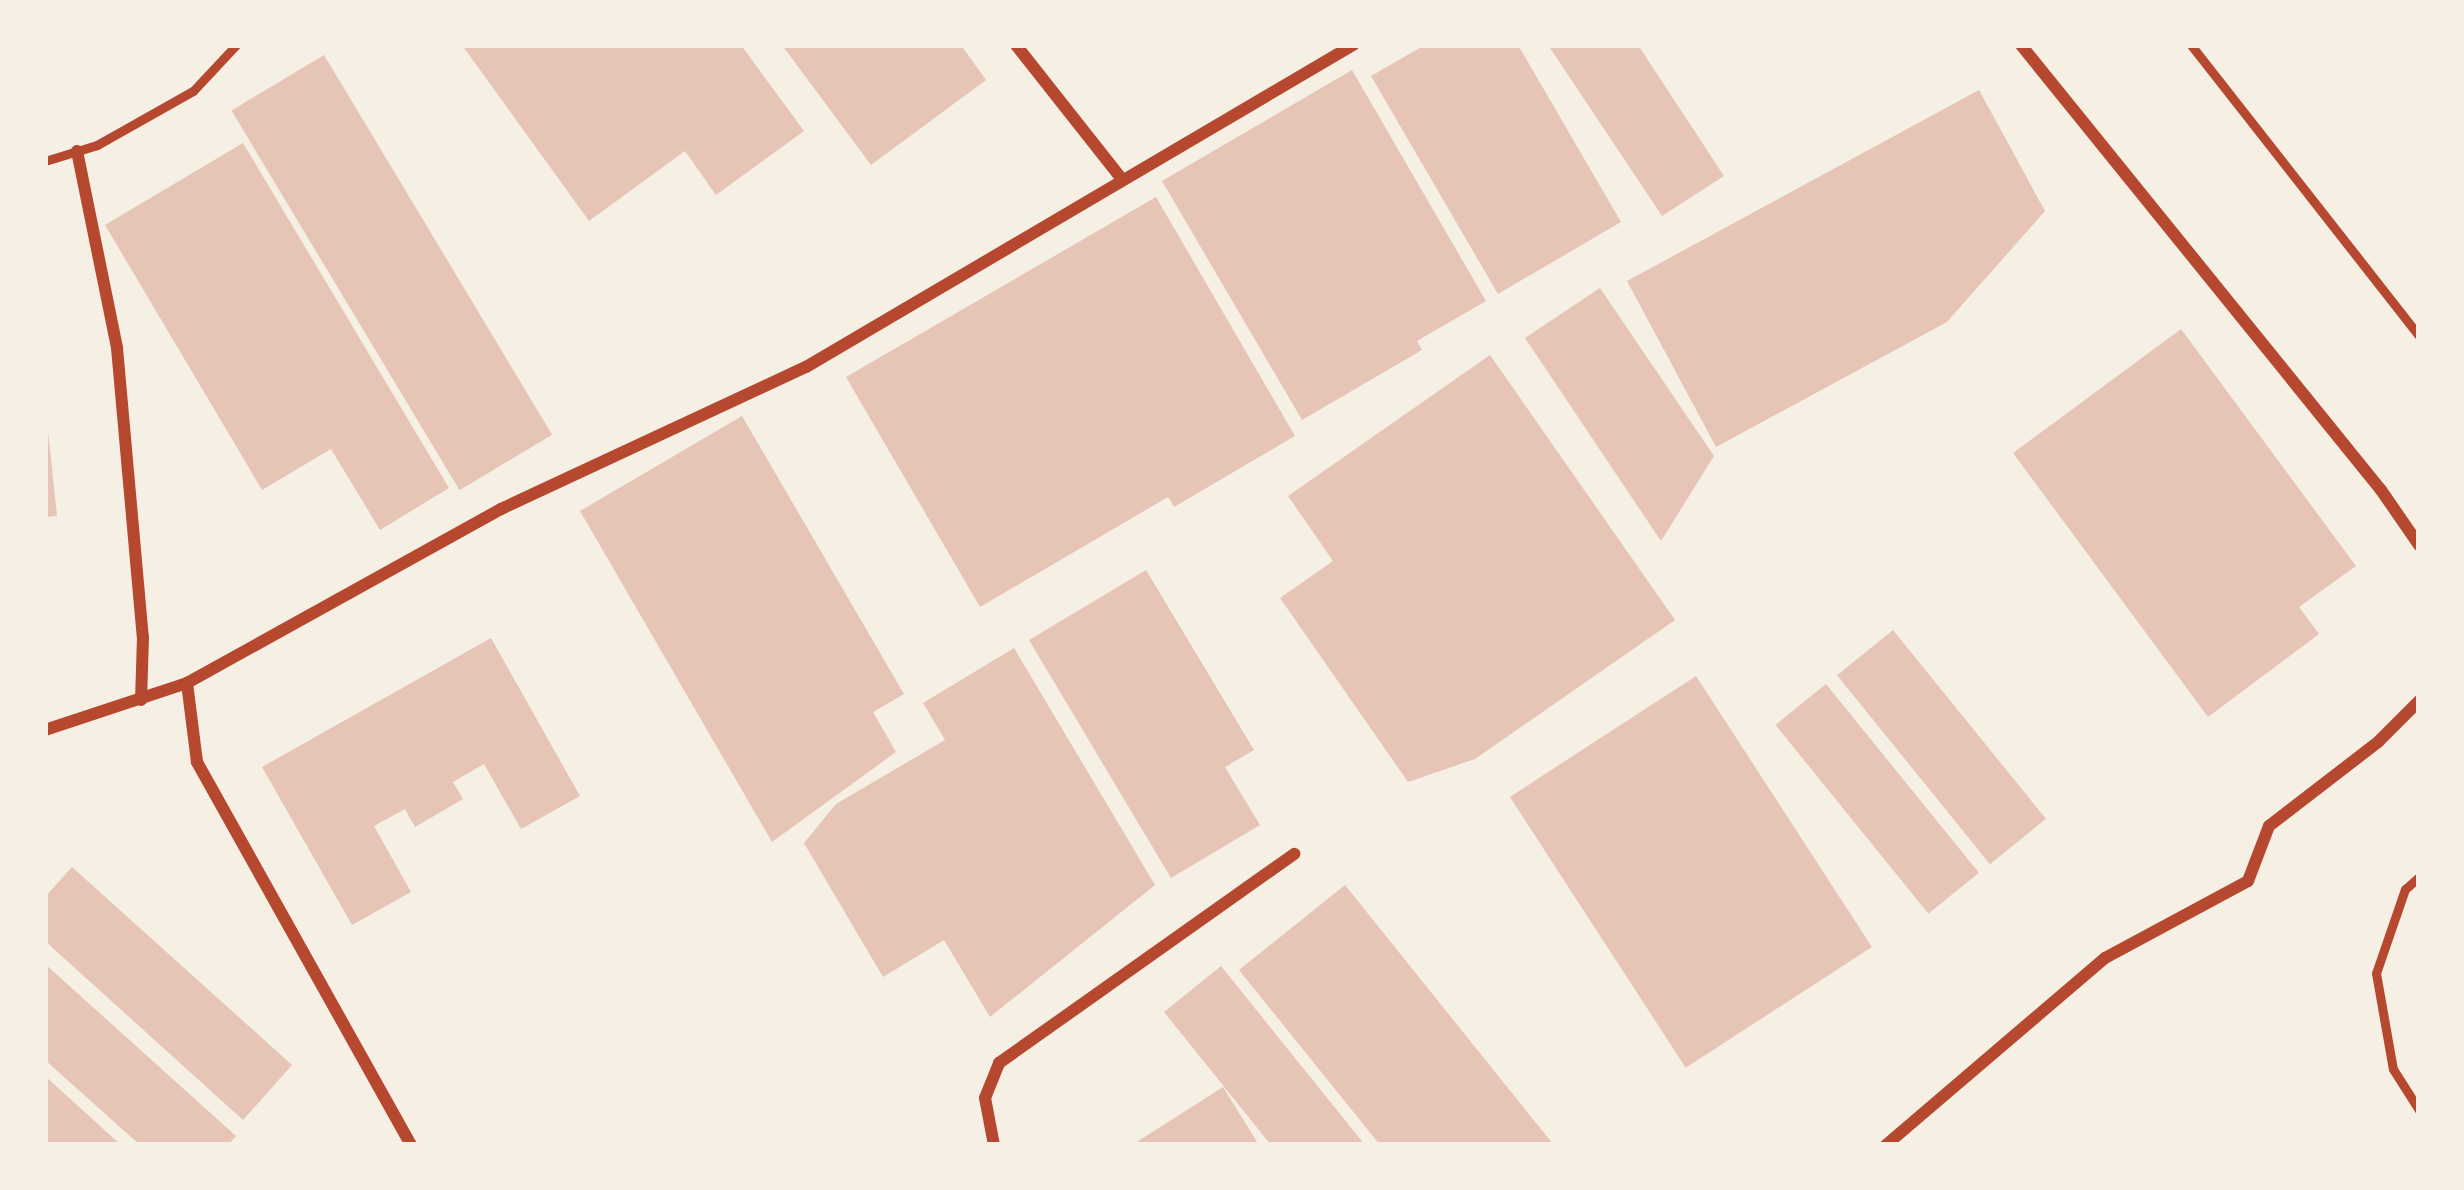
<!DOCTYPE html>
<html>
<head>
<meta charset="utf-8">
<style>
  body { margin:0 }
  #map { position:relative; width:2464px; height:1190px; overflow:hidden; background:#f6efe4; font-family:Helvetica,sans-serif }
  div>[style] { position:absolute }
  .building>* { inset:0; background:#e6c5b7; transform-origin:0 0 }
  .service>* { height:9px; margin:-4.5px; padding:0 4.5px; transform-origin:4.5px; border-radius:4.5px; background:#b5482f }
  .minor>* { height:12px; margin:-6px; padding:0 6px; transform-origin:6px; border-radius:6px; background:#b5482f }
  span { translate:-50% -50%; white-space:nowrap; text-align:center; line-height:1.15; -webkit-text-stroke:10px #f6efe4; paint-order:stroke }
  .frame { position:absolute; inset:0; border:48px solid #f6efe4; pointer-events:none }
</style>
</head>
<body>
<div id="map">
  <div class="building">
    <i style="clip-path:polygon(462px 45px,741px 45px,804px 131px,716px 195px,685px 151px,589px 221px)"></i>
    <i style="clip-path:polygon(782px 45px,961px 45px,986px 80px,871px 165px)"></i>
    <i style="clip-path:polygon(1425px 45px,1518px 45px,1621px 222px,1498px 294px,1371px 76px)"></i>
    <i style="clip-path:polygon(1548px 45px,1638px 45px,1724px 176px,1662px 216px)"></i>
    <i style="left:324px;top:55px;width:443px;height:108px;rotate:59deg"></i>
    <i style="clip-path:polygon(1352px 70px,1486px 301px,1417px 341px,1422px 350px,1302px 420px,1162px 181px)"></i>
    <i style="clip-path:polygon(1979px 90px,2045px 211px,1947px 322px,1716px 447px,1627px 281px)"></i>
    <i style="clip-path:polygon(243px 143px,449px 488px,380px 530px,331px 449px,262px 490px,105px 225px)"></i>
    <i style="clip-path:polygon(1156px 197px,1295px 436px,1174px 507px,1168px 497px,980px 607px,846px 377px)"></i>
    <i style="clip-path:polygon(1600px 288px,1714px 456px,1661px 541px,1525px 338px)"></i>
    <i style="clip-path:polygon(2181px 329px,2356px 566px,2299px 607px,2319px 634px,2208px 717px,2013px 453px)"></i>
    <i style="clip-path:polygon(1490px 355px,1675px 620px,1475px 759px,1408px 782px,1280px 598px,1333px 561px,1288px 496px)"></i>
    <i style="clip-path:polygon(45px 403px,57px 516px,45px 517px)"></i>
    <i style="clip-path:polygon(742px 416px,904px 694px,873px 712px,896px 752px,772px 842px,580px 511px)"></i>
    <i style="clip-path:polygon(1146px 570px,1254px 750px,1225px 767px,1260px 825px,1171px 878px,1029px 640px)"></i>
    <i style="left:1893px;top:630px;width:243px;height:72px;rotate:51deg"></i>
    <i style="clip-path:polygon(491px 638px,580px 796px,521px 829px,484px 764px,453px 782px,463px 799px,415px 827px,405px 809px,374px 826px,411px 892px,352px 925px,262px 767px)"></i>
    <i style="clip-path:polygon(1014px 648px,1155px 885px,990px 1017px,944px 940px,883px 977px,804px 843px,836px 804px,945px 740px,923px 703px)"></i>
    <i style="left:1696px;top:676px;width:323px;height:222px;rotate:57deg"></i>
    <i style="left:1826px;top:684px;width:243px;height:65px;rotate:51deg"></i>
    <i style="clip-path:polygon(72px 867px,292px 1065px,243px 1120px,45px 941px,45px 897px)"></i>
    <i style="clip-path:polygon(1345px 885px,1536px 1123px,1554px 1145px,1380px 1145px,1239px 970px)"></i>
    <i style="clip-path:polygon(45px 964px,236px 1136px,228px 1145px,140px 1145px,45px 1060px)"></i>
    <i style="clip-path:polygon(1221px 966px,1365px 1145px,1271px 1145px,1164px 1012px)"></i>
    <i style="clip-path:polygon(45px 1076px,121px 1145px,45px 1145px)"></i>
    <i style="clip-path:polygon(1223px 1087px,1259px 1145px,1132px 1145px)"></i>
  </div>
  <div class="service">
    <i style="left:2191px;top:45px;width:370px;rotate:51.9deg"></i>
    <i style="left:45px;top:161px;width:54px;rotate:-17.1deg"></i>
    <i style="left:97px;top:145px;width:110px;rotate:-29.4deg"></i>
    <i style="left:193px;top:91px;width:63px;rotate:-46.9deg"></i>
    <i style="left:2419px;top:877px;width:18px;rotate:139deg"></i>
    <i style="left:2405px;top:889px;width:89px;rotate:109deg"></i>
    <i style="left:2376px;top:973px;width:97px;rotate:80deg"></i>
    <i style="left:2393px;top:1069px;width:49px;rotate:57.6deg"></i>
  </div>
  <div class="minor">
    <i style="left:1016px;top:45px;width:171px;rotate:51.7deg"></i>
    <i style="left:2021px;top:45px;width:572px;rotate:51.03deg"></i>
    <i style="left:2381px;top:490px;width:67px;rotate:55.4deg"></i>
    <i style="left:77px;top:151px;width:201px;rotate:78.5deg"></i>
    <i style="left:117px;top:348px;width:290px;rotate:84.9deg"></i>
    <i style="left:143px;top:637px;width:63px;rotate:91.8deg"></i>
    <i style="left:45px;top:730px;width:150px;rotate:-18.3deg"></i>
    <i style="left:411px;top:1145px;width:439px;rotate:-119.2deg"></i>
    <i style="left:197px;top:762px;width:80px;rotate:-97.2deg"></i>
    <i style="left:187px;top:683px;width:359px;rotate:-29deg"></i>
    <i style="left:501px;top:509px;width:336px;rotate:-25deg"></i>
    <i style="left:806px;top:367px;width:635px;rotate:-30.48deg"></i>
    <i style="left:994px;top:1145px;width:48px;rotate:-100.8deg"></i>
    <i style="left:985px;top:1098px;width:38px;rotate:-68deg"></i>
    <i style="left:999px;top:1063px;width:362px;rotate:-35.3deg"></i>
    <i style="left:1886px;top:1145px;width:288px;rotate:-40.5deg"></i>
    <i style="left:2105px;top:958px;width:162px;rotate:-28.3deg"></i>
    <i style="left:2248px;top:881px;width:59px;rotate:-69.1deg"></i>
    <i style="left:2269px;top:826px;width:138px;rotate:-37.6deg"></i>
    <i style="left:2378px;top:742px;width:58px;rotate:-45deg"></i>
  </div>
  <div class="frame"></div>
</div>
</body>
</html>
